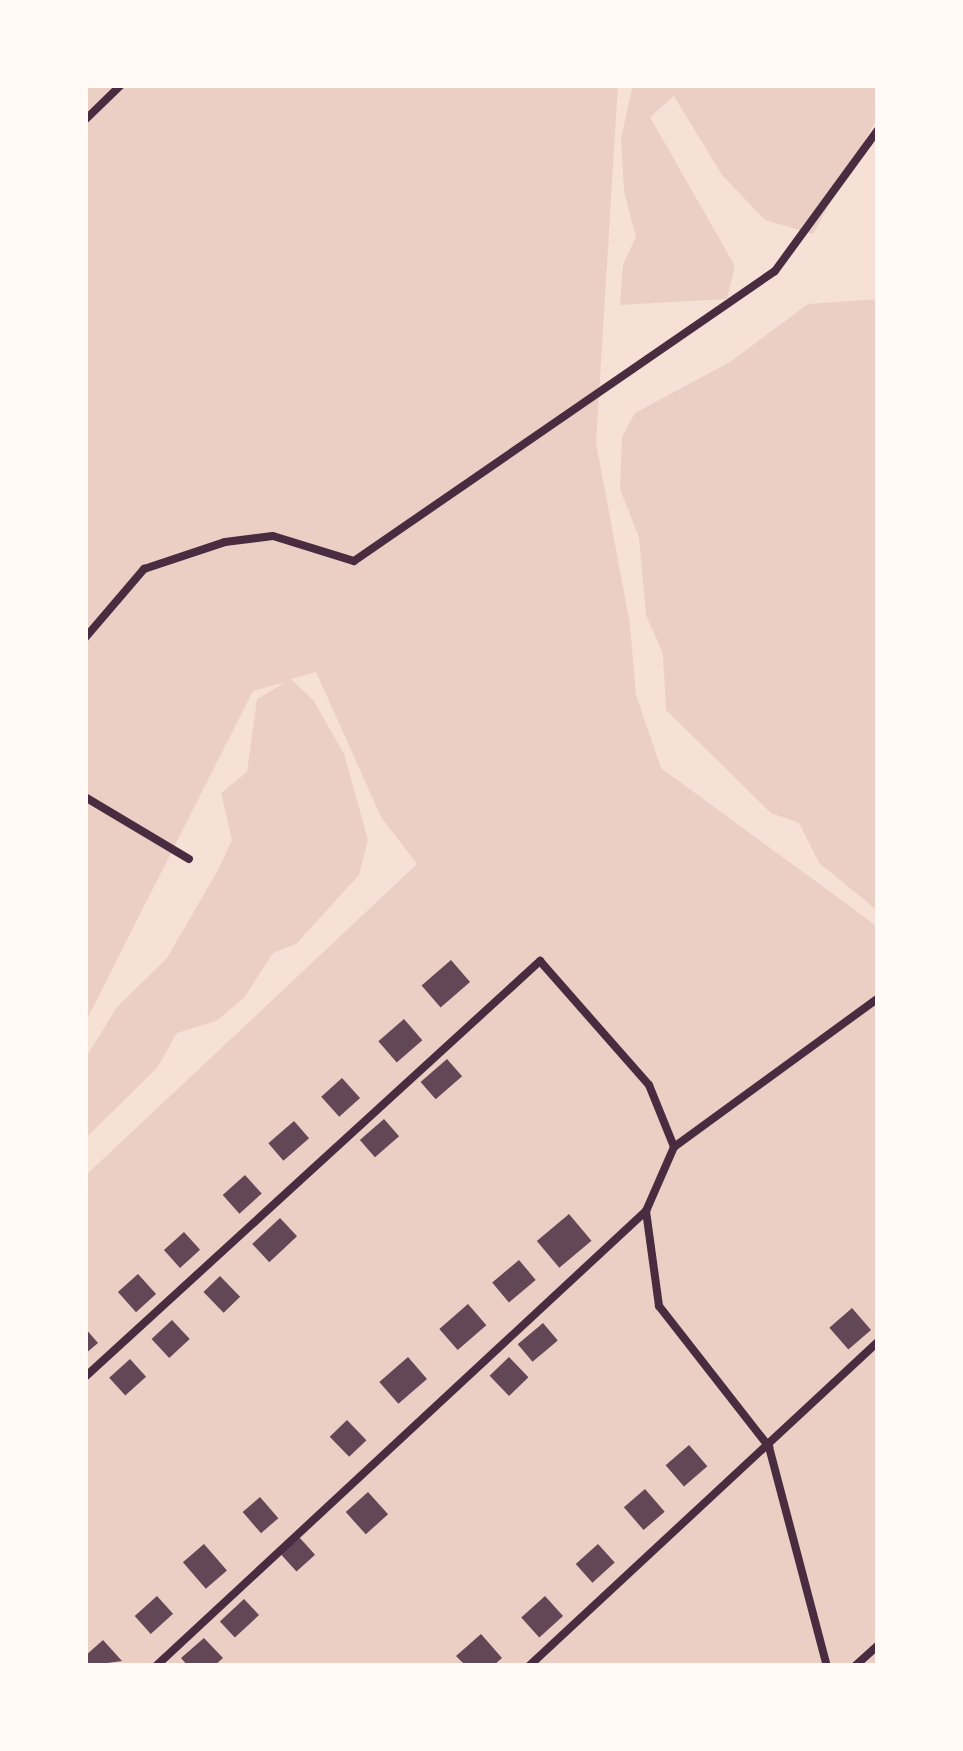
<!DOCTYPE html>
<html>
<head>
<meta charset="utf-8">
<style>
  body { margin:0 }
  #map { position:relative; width:963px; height:1751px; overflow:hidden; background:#f7e1d7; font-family:"Work Sans",sans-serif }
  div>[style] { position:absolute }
  .green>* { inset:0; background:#ebcfc5 }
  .building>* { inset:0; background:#644757; transform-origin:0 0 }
  .service>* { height:8px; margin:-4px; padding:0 4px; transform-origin:4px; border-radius:4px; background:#4a2c40 }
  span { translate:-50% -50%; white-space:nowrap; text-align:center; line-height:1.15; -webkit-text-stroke:10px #fffaf5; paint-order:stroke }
  .frame { position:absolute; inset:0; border:88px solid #fffaf5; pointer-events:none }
</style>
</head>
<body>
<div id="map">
  <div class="green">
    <i style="clip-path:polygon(85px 85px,618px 85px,596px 443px,630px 624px,636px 695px,661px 768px,878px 927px,878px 1666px,85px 1666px,85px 1176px,417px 864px,381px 817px,316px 672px,291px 679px,314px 701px,344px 754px,368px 840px,359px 875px,296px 944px,273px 953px,244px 998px,216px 1021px,177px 1033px,157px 1068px,85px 1139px,85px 1059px,117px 1007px,167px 958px,218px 870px,232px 840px,221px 793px,247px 772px,257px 699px,286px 682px,253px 691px,85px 1023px)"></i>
    <i style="clip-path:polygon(633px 85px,878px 85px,878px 117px,813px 234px,765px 220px,722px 175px,674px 96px,650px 117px,735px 266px,727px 299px,620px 305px,623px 264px,636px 237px,624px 192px,621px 138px)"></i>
    <i style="clip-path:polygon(878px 299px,878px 911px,819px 863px,799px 823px,771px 813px,666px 710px,663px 654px,646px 615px,639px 538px,620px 489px,622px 437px,635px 413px,730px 362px,808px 304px)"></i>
  </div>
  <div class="building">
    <i style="left:451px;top:960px;width:29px;height:39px;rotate:49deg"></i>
    <i style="left:404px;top:1019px;width:28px;height:34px;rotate:49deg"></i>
    <i style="left:447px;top:1059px;width:23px;height:35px;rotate:49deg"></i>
    <i style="left:342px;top:1078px;width:27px;height:28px;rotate:48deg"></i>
    <i style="left:384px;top:1119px;width:23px;height:32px;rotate:49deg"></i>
    <i style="left:294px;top:1121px;width:23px;height:34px;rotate:49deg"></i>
    <i style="left:245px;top:1175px;width:25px;height:30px;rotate:48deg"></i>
    <i style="left:569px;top:1214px;width:35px;height:42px;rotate:50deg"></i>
    <i style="left:280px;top:1218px;width:25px;height:38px;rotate:47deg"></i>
    <i style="left:184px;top:1232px;width:24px;height:27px;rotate:48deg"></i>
    <i style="left:519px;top:1260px;width:26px;height:35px;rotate:50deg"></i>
    <i style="left:138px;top:1274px;width:27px;height:27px;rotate:48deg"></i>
    <i style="left:220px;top:1276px;width:29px;height:23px;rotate:46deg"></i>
    <i style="left:468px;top:1304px;width:28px;height:38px;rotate:49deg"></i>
    <i style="left:852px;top:1308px;width:29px;height:30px;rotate:49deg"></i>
    <i style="left:172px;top:1320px;width:26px;height:28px;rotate:47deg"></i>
    <i style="left:543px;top:1323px;width:23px;height:33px;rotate:50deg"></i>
    <i style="clip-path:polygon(85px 1328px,98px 1343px,85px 1354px)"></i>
    <i style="left:408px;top:1357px;width:29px;height:38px;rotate:49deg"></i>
    <i style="left:509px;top:1357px;width:28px;height:27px;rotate:46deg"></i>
    <i style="left:130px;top:1359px;width:24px;height:28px;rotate:48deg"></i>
    <i style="left:347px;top:1420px;width:28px;height:24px;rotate:46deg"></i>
    <i style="left:689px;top:1445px;width:28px;height:31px;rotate:49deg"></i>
    <i style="left:645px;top:1489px;width:30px;height:28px;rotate:49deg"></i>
    <i style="left:368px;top:1492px;width:30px;height:30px;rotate:48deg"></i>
    <i style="left:260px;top:1497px;width:28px;height:23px;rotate:49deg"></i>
    <i style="left:299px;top:1537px;width:24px;height:25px;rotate:48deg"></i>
    <i style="left:204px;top:1544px;width:35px;height:28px;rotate:49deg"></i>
    <i style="left:598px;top:1544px;width:25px;height:30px;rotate:48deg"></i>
    <i style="left:157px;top:1596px;width:24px;height:30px;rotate:48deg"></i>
    <i style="left:545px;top:1596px;width:27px;height:32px;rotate:48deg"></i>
    <i style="left:244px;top:1599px;width:22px;height:33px;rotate:47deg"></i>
    <i style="clip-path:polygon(481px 1634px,502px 1658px,493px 1666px,466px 1666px,456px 1656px)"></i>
    <i style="clip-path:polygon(204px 1638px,223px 1658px,214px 1666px,188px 1666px,181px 1658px)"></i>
    <i style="clip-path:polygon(103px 1640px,122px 1661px,85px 1666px,85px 1656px)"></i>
  </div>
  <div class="service">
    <i style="left:85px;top:120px;width:50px;rotate:-44.2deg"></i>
    <i style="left:85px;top:638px;width:91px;rotate:-49.5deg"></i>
    <i style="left:144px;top:569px;width:85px;rotate:-18.4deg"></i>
    <i style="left:225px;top:542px;width:48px;rotate:-7.1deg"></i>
    <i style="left:273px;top:536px;width:85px;rotate:17.2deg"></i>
    <i style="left:354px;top:561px;width:511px;rotate:-34.56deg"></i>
    <i style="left:775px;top:271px;width:175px;rotate:-53.9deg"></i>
    <i style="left:85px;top:797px;width:121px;rotate:30.8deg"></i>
    <i style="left:674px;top:1147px;width:253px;rotate:-36.1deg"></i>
    <i style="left:85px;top:1377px;width:617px;rotate:-42.44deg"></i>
    <i style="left:540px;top:961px;width:165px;rotate:48.7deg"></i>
    <i style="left:649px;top:1085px;width:67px;rotate:68deg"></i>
    <i style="left:674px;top:1147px;width:70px;rotate:113.6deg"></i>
    <i style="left:646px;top:1211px;width:96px;rotate:82.2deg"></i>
    <i style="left:659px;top:1306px;width:179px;rotate:52deg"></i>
    <i style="left:769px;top:1447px;width:227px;rotate:75.2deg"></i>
    <i style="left:156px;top:1666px;width:669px;rotate:-42.88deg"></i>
    <i style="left:529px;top:1666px;width:476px;rotate:-42.9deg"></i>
    <i style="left:855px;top:1666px;width:31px;rotate:-42deg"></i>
  </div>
  <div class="frame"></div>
</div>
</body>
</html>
